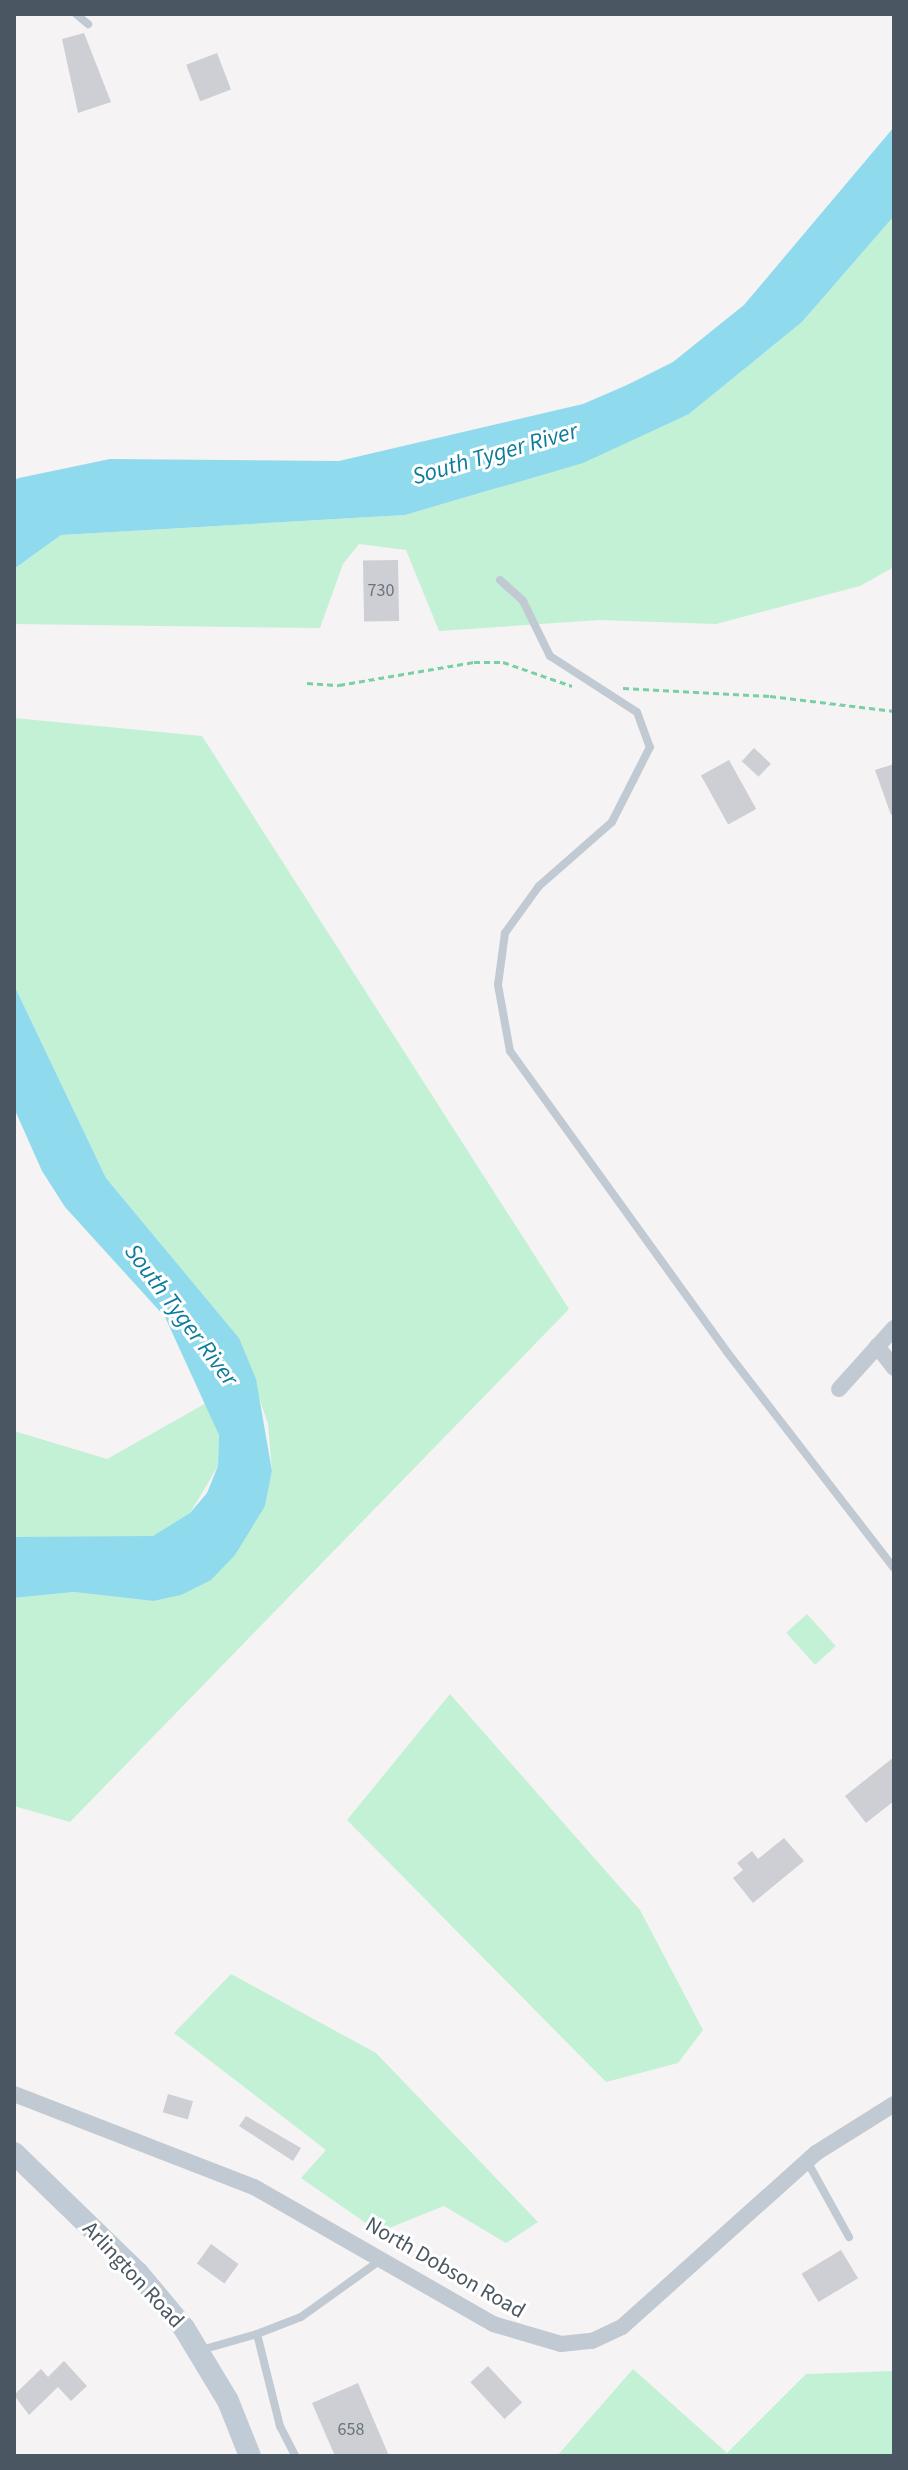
<!DOCTYPE html>
<html>
<head>
<meta charset="utf-8">
<style>
  body { margin:0 }
  #map { position:relative; width:908px; height:2470px; overflow:hidden; background:#f5f3f3; font-family:"Source Sans 3",sans-serif }
  div>[style] { position:absolute }
  .green>* { inset:0; background:#c3f1d5; transform-origin:0 0 }
  .water>* { inset:0; background:#90daee }
  .building>* { inset:0; background:#cdcfd5; transform-origin:0 0 }
  .path>* { height:3px; margin-top:-1.5px; transform-origin:0; background:repeating-linear-gradient(90deg,#7ad0a6 0 6px,transparent 0 10px) }
  .lane>* { height:8px; margin:-4px; padding:0 4px; transform-origin:4px; border-radius:4px; background:#c1cad2 }
  .street>* { height:16px; margin:-8px; padding:0 8px; transform-origin:8px; border-radius:8px; background:#c1cad2 }
  .secondary>* { height:22px; margin:-11px; padding:0 11px; transform-origin:11px; border-radius:11px; background:#c1cbd6 }
  span { translate:-50% -50%; white-space:nowrap; text-align:center; line-height:1.15; -webkit-text-stroke:6px #fff; paint-order:stroke }
  .number-label { font-size:18px; color:#6b747e }
  .number-label span { -webkit-text-stroke-width:0 }
  .street-label { font-size:22px; color:#4a5661 }
  .water-label { font-size:24px; color:#0c7c9b; font-style:italic }
  .frame { position:absolute; inset:0; border:16px solid #4a5661; pointer-events:none }
</style>
</head>
<body>
<div id="map">
  <div class="green">
    <i style="clip-path:polygon(894px 216px,894px 567px,860px 586px,716px 624px,600px 620px,439px 631px,406px 550px,359px 544px,343px 564px,320px 628px,14px 624px,14px 569px,61px 535px,405px 515px,498px 488px,689px 414px,802px 322px)"></i>
    <i style="clip-path:polygon(14px 718px,202px 736px,569px 1309px,70px 1822px,14px 1806px,14px 1598px,74px 1592px,153px 1601px,265px 1506px,272px 1471px,268px 1424px,239px 1338px,106px 1178px,14px 985px)"></i>
    <i style="clip-path:polygon(208px 1402px,219px 1435px,218px 1466px,190px 1513px,153px 1537px,14px 1537px,14px 1431px,107px 1459px)"></i>
    <i style="left:807px;top:1614px;width:43px;height:28px;rotate:48deg"></i>
    <i style="clip-path:polygon(450px 1694px,640px 1910px,703px 2030px,678px 2063px,606px 2082px,347px 1820px)"></i>
    <i style="clip-path:polygon(231px 1974px,376px 2053px,538px 2222px,506px 2243px,444px 2206px,379px 2232px,301px 2178px,326px 2150px,174px 2033px)"></i>
    <i style="clip-path:polygon(633px 2369px,727px 2453px,806px 2374px,894px 2371px,894px 2456px,557px 2456px)"></i>
  </div>
  <div class="water">
    <i style="clip-path:polygon(894px 127px,894px 216px,802px 322px,689px 414px,583px 463px,405px 515px,61px 535px,14px 569px,14px 480px,19px 478px,110px 459px,339px 461px,583px 404px,627px 385px,673px 362px,744px 305px)"></i>
    <i style="clip-path:polygon(14px 985px,106px 1178px,239px 1338px,256px 1379px,272px 1471px,265px 1506px,235px 1555px,211px 1580px,181px 1595px,153px 1601px,74px 1592px,14px 1598px,14px 1537px,153px 1536px,190px 1513px,207px 1493px,218px 1466px,219px 1435px,165px 1317px,65px 1207px,42px 1171px,14px 1108px)"></i>
  </div>
  <div class="building">
    <i style="clip-path:polygon(84px 33px,111px 102px,78px 113px,62px 39px)"></i>
    <i style="left:217px;top:53px;width:39px;height:33px;rotate:69deg"></i>
    <i style="left:398px;top:560px;width:61px;height:35px;rotate:89deg"></i>
    <i style="left:754px;top:748px;width:23px;height:18px;rotate:43deg"></i>
    <i style="left:729px;top:760px;width:56px;height:32px;rotate:61deg"></i>
    <i style="clip-path:polygon(894px 764px,894px 814px,891px 815px,875px 770px)"></i>
    <i style="clip-path:polygon(894px 1757px,894px 1801px,866px 1823px,845px 1796px)"></i>
    <i style="clip-path:polygon(784px 1838px,804px 1861px,753px 1903px,733px 1878px,743px 1870px,737px 1863px,752px 1851px,758px 1859px)"></i>
    <i style="left:168px;top:2094px;width:26px;height:19px;rotate:16deg"></i>
    <i style="clip-path:polygon(246px 2116px,301px 2148px,293px 2161px,239px 2126px)"></i>
    <i style="left:211px;top:2244px;width:34px;height:24px;rotate:36deg"></i>
    <i style="left:841px;top:2250px;width:33px;height:46px;rotate:59deg"></i>
    <i style="clip-path:polygon(64px 2361px,87px 2386px,71px 2401px,58px 2387px,29px 2415px,14px 2395px,41px 2369px,48px 2377px)"></i>
    <i style="left:488px;top:2366px;width:50px;height:24px;rotate:47deg"></i>
    <i style="clip-path:polygon(358px 2383px,389px 2456px,335px 2456px,312px 2403px)"></i>
  </div>
  <div class="path">
    <i style="left:307px;top:683px;width:32px;rotate:4deg"></i>
    <i style="left:339px;top:685px;width:137px;rotate:-9.7deg"></i>
    <i style="left:474px;top:662px;width:29px"></i>
    <i style="left:503px;top:662px;width:73px;rotate:19.2deg"></i>
    <i style="left:623px;top:688px;width:147px;rotate:3.1deg"></i>
    <i style="left:770px;top:696px;width:125px;rotate:6.9deg"></i>
  </div>
  <div class="lane">
    <i style="left:76px;top:14px;width:16px;rotate:40deg"></i>
    <i style="left:500px;top:580px;width:31px;rotate:42deg"></i>
    <i style="left:523px;top:601px;width:61px;rotate:63.9deg"></i>
    <i style="left:550px;top:656px;width:103px;rotate:32.8deg"></i>
    <i style="left:637px;top:712px;width:37px;rotate:70deg"></i>
    <i style="left:650px;top:747px;width:84px;rotate:116.9deg"></i>
    <i style="left:612px;top:822px;width:97px;rotate:138.8deg"></i>
    <i style="left:539px;top:886px;width:58px;rotate:125.9deg"></i>
    <i style="left:505px;top:933px;width:52px;rotate:97.7deg"></i>
    <i style="left:498px;top:985px;width:67px;rotate:79.7deg"></i>
    <i style="left:510px;top:1051px;width:371px;rotate:54.2deg"></i>
    <i style="left:727px;top:1352px;width:273px;rotate:52.3deg"></i>
    <i style="left:807px;top:2161px;width:87px;rotate:61.1deg"></i>
    <i style="left:257px;top:2334px;width:47px;rotate:-21.1deg"></i>
    <i style="left:301px;top:2317px;width:100px;rotate:-35.6deg"></i>
    <i style="left:201px;top:2350px;width:58px;rotate:-15.9deg"></i>
    <i style="left:257px;top:2334px;width:95px;rotate:76deg"></i>
    <i style="left:280px;top:2426px;width:34px;rotate:63deg"></i>
  </div>
  <div class="street">
    <i style="left:877px;top:1346px;width:28px;rotate:52deg"></i>
    <i style="left:839px;top:1389px;width:82px;rotate:-48deg"></i>
    <i style="left:14px;top:2094px;width:257px;rotate:21.2deg"></i>
    <i style="left:254px;top:2187px;width:275px;rotate:29.8deg"></i>
    <i style="left:493px;top:2324px;width:71px;rotate:16.4deg"></i>
    <i style="left:561px;top:2344px;width:31px;rotate:-6deg"></i>
    <i style="left:592px;top:2341px;width:33px;rotate:-25deg"></i>
    <i style="left:622px;top:2327px;width:261px;rotate:-41.9deg"></i>
    <i style="left:816px;top:2153px;width:92px;rotate:-32.1deg"></i>
  </div>
  <div class="secondary">
    <i style="left:14px;top:2153px;width:173px;rotate:44.1deg"></i>
    <i style="left:138px;top:2273px;width:72px;rotate:50.1deg"></i>
    <i style="left:184px;top:2328px;width:85px;rotate:58.9deg"></i>
    <i style="left:228px;top:2401px;width:59px;rotate:68.2deg"></i>
  </div>
  <div class="number-label">
    <span style="left:381px;top:591px">730</span>
    <span style="left:351px;top:2430px">658</span>
  </div>
  <div class="street-label">
    <span style="left:445px;top:2268px;rotate:30deg">North Dobson Road</span>
    <span style="left:133px;top:2275px;rotate:47deg">Arlington Road</span>
  </div>
  <div class="water-label">
    <span style="left:495px;top:454px;rotate:-16deg">South Tyger River</span>
    <span style="left:181px;top:1315px;rotate:53deg">South Tyger River</span>
  </div>
  <div class="frame"></div>
</div>
</body>
</html>
